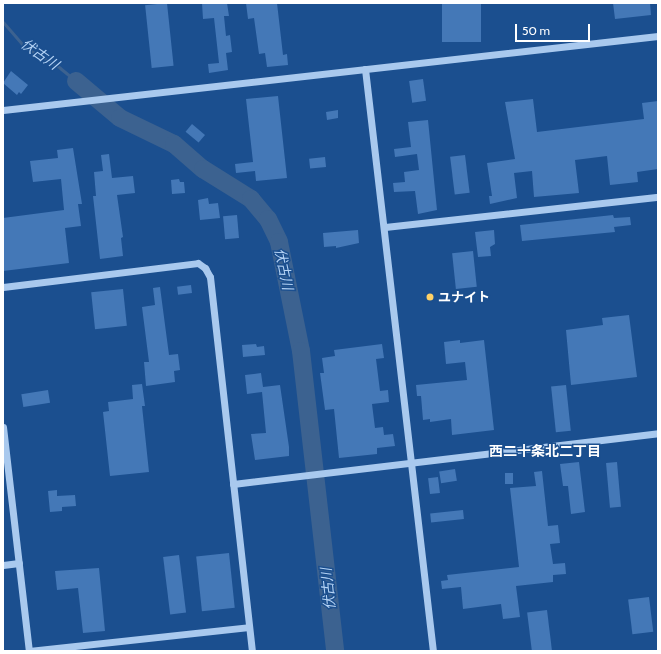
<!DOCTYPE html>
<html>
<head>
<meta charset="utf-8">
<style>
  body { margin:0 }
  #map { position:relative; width:661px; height:654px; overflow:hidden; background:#1b4f8f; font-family:Cabin,"Noto Sans JP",sans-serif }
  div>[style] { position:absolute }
  .stream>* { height:3px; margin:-1.5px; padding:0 1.5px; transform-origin:1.5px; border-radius:1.5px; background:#3c6290 }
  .river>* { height:18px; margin:-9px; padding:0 9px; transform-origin:9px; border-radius:9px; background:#3c6290 }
  .building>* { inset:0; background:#4478b7; transform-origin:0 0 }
  .minor>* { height:7px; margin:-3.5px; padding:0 3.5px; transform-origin:3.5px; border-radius:3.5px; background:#a9c9ee }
  .dots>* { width:11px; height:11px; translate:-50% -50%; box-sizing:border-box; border:2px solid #1b4f8f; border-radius:50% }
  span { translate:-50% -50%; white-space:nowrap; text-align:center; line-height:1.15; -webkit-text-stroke:3px #1b4f8f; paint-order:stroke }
  .poi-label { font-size:13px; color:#fff; font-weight:700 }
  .left { translate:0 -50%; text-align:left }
  .water-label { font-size:14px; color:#b5d3f5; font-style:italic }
  .neighbourhood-label { font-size:14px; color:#fff; font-weight:700 }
  .frame { position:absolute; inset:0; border:4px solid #fff; pointer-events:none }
  .scale { position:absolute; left:515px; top:24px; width:75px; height:18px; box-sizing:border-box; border:2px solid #fff; border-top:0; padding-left:5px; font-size:12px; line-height:14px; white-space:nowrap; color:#fff; -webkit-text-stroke:3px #1b4f8f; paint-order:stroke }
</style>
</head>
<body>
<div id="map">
  <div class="stream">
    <i style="left:3px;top:22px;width:35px;rotate:49deg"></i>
    <i style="left:26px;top:48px;width:39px;rotate:30deg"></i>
    <i style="left:60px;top:68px;width:21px;rotate:39deg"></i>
  </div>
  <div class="river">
    <i style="left:76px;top:81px;width:57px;rotate:40.1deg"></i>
    <i style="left:120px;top:118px;width:60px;rotate:25.7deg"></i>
    <i style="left:174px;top:144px;width:38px;rotate:41deg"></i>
    <i style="left:203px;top:169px;width:57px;rotate:32deg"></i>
    <i style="left:251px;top:199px;width:26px;rotate:50deg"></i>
    <i style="left:268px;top:219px;width:25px;rotate:64deg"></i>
    <i style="left:279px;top:242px;width:111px;rotate:78.6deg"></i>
    <i style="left:301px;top:351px;width:302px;rotate:83.5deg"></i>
  </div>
  <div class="building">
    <i style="left:167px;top:3px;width:63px;height:22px;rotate:84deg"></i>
    <i style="clip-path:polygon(202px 3px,227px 3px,229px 16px,224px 16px,226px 36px,230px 35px,232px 52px,226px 53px,228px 70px,209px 73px,208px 64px,219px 63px,214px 18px,203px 19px)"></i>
    <i style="clip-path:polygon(246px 3px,277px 3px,283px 55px,287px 54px,288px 65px,267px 67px,265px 53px,259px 54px,254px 18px,248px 19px)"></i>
    <i style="left:442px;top:3px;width:39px;height:39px"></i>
    <i style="clip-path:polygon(613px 3px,650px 3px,651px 15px,615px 19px)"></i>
    <i style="clip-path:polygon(11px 71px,28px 85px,21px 94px,19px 92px,17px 95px,3px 83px)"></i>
    <i style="left:423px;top:79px;width:22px;height:14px;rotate:82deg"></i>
    <i style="clip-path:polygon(278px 96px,287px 178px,256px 181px,255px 171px,236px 173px,235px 164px,253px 162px,246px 99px)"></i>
    <i style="clip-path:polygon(533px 99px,537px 132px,644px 119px,642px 103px,658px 101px,658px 169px,637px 172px,638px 182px,610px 185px,607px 156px,575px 160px,579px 193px,534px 197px,532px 171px,514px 173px,517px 198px,490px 204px,489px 196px,492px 196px,487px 163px,515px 159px,505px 102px)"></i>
    <i style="clip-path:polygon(338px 110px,338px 118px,327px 120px,326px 112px)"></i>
    <i style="clip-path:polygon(428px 120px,437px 210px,418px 214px,415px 191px,394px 192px,393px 183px,405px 182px,404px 172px,419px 170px,417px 154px,395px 157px,394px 149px,411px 147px,408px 122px)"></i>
    <i style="left:192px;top:124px;width:17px;height:10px;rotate:40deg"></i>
    <i style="clip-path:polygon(73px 148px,82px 204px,78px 204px,81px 226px,65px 228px,69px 263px,3px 271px,3px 218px,64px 210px,61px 179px,33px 182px,30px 161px,58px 158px,57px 150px)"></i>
    <i style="clip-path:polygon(109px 154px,112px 178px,133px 176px,135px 193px,117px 195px,123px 237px,121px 238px,123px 256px,100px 259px,93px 196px,96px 196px,94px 172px,103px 171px,101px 155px)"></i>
    <i style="left:465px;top:155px;width:38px;height:15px;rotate:83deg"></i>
    <i style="left:325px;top:157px;width:10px;height:16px;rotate:84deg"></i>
    <i style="clip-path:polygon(179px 179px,180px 182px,184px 182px,185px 193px,172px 194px,171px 180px)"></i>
    <i style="clip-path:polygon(208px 198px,209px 204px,218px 203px,220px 218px,200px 220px,198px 200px)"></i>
    <i style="left:237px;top:215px;width:23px;height:14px;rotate:85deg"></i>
    <i style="clip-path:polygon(613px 215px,614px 218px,630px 217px,631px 225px,614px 227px,615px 232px,522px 241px,520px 225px)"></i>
    <i style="clip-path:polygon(358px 230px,359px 243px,336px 248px,336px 246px,324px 247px,323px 233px)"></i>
    <i style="clip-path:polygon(494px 230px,495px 244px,490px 247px,491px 256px,478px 257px,475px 232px)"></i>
    <i style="left:473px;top:251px;width:36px;height:21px;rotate:84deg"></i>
    <i style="left:191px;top:285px;width:8px;height:14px;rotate:83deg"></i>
    <i style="clip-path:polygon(160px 287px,169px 355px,178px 354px,180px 370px,174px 371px,175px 382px,146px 386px,144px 362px,149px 362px,142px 307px,155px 305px,153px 288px)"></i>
    <i style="left:123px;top:289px;width:37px;height:32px;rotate:84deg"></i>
    <i style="clip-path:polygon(629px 315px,637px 377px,571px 385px,566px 330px,603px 325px,602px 318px)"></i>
    <i style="clip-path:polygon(460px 340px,460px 343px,484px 340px,494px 430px,452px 435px,451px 419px,430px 422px,430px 419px,423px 420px,421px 396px,417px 396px,416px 385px,467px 380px,465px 362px,446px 364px,444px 342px)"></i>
    <i style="clip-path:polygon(256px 344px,257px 347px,264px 346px,265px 355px,243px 357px,242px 345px)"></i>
    <i style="clip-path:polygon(382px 344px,384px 358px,376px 359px,380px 391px,388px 390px,389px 402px,372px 404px,375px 428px,383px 427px,384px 435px,393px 434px,395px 446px,377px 448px,377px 454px,339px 458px,334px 409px,325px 410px,320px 373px,324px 373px,322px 358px,335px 356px,334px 350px)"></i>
    <i style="clip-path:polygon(261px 373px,263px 387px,280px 385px,289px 447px,289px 456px,255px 460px,251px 434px,266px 433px,262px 392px,247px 394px,245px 375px)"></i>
    <i style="clip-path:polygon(142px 384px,145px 406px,142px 406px,149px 472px,110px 476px,103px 412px,109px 411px,108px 402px,133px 399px,132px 385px)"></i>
    <i style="left:566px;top:385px;width:46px;height:15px;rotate:84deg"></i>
    <i style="left:48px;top:390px;width:13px;height:27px;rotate:81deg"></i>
    <i style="clip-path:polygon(579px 462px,585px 512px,571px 514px,568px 486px,563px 486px,560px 464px)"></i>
    <i style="left:617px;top:462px;width:45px;height:11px;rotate:85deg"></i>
    <i style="left:455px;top:469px;width:12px;height:16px;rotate:81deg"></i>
    <i style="clip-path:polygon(542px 471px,548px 526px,558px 525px,560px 543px,550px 544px,553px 564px,565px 563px,566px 574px,553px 575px,553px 582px,516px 586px,520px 617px,503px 619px,501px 604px,463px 609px,461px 587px,442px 589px,441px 581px,448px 580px,447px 575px,519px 567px,510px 488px,536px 486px,534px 472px)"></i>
    <i style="left:505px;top:473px;width:8px;height:11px"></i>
    <i style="left:438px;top:477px;width:16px;height:10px;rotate:83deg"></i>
    <i style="clip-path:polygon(57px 490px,57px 496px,75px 495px,76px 506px,62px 507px,62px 511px,50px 512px,48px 491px)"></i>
    <i style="left:463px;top:510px;width:9px;height:33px;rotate:84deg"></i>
    <i style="left:229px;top:553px;width:55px;height:33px;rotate:84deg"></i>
    <i style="left:179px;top:555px;width:58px;height:16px;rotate:83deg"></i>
    <i style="clip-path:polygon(99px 568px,105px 631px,83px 633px,78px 588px,57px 590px,55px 571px)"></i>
    <i style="left:649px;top:597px;width:35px;height:21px;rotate:83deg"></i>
    <i style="left:547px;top:610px;width:41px;height:20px;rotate:83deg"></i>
  </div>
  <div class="minor">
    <i style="left:365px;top:69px;width:586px;rotate:83.34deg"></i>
    <i style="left:3px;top:110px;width:659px;rotate:-6.45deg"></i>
    <i style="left:385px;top:227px;width:275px;rotate:-6.3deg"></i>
    <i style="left:3px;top:287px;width:196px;rotate:-7deg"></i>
    <i style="left:198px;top:263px;width:9px;rotate:36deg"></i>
    <i style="left:205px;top:268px;width:10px;rotate:61deg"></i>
    <i style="left:210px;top:277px;width:376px;rotate:83.6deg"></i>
    <i style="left:3px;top:427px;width:226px;rotate:83.4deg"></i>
    <i style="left:233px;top:484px;width:428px;rotate:-6.8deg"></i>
    <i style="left:3px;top:565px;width:16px;rotate:-7deg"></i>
    <i style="left:29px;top:651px;width:221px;rotate:-6.2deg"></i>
  </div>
  <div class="dots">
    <i style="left:430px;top:297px;background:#ffd166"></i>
  </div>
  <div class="poi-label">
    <span class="left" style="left:438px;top:297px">ユナイト</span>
  </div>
  <div class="water-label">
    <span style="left:40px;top:54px;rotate:35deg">伏古川</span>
    <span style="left:284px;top:269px;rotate:78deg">伏古川</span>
    <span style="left:328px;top:589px;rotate:-96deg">伏古川</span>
  </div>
  <div class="neighbourhood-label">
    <span style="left:545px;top:451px">西二十条北二丁目</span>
  </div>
  <div class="frame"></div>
  <div class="scale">50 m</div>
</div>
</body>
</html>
